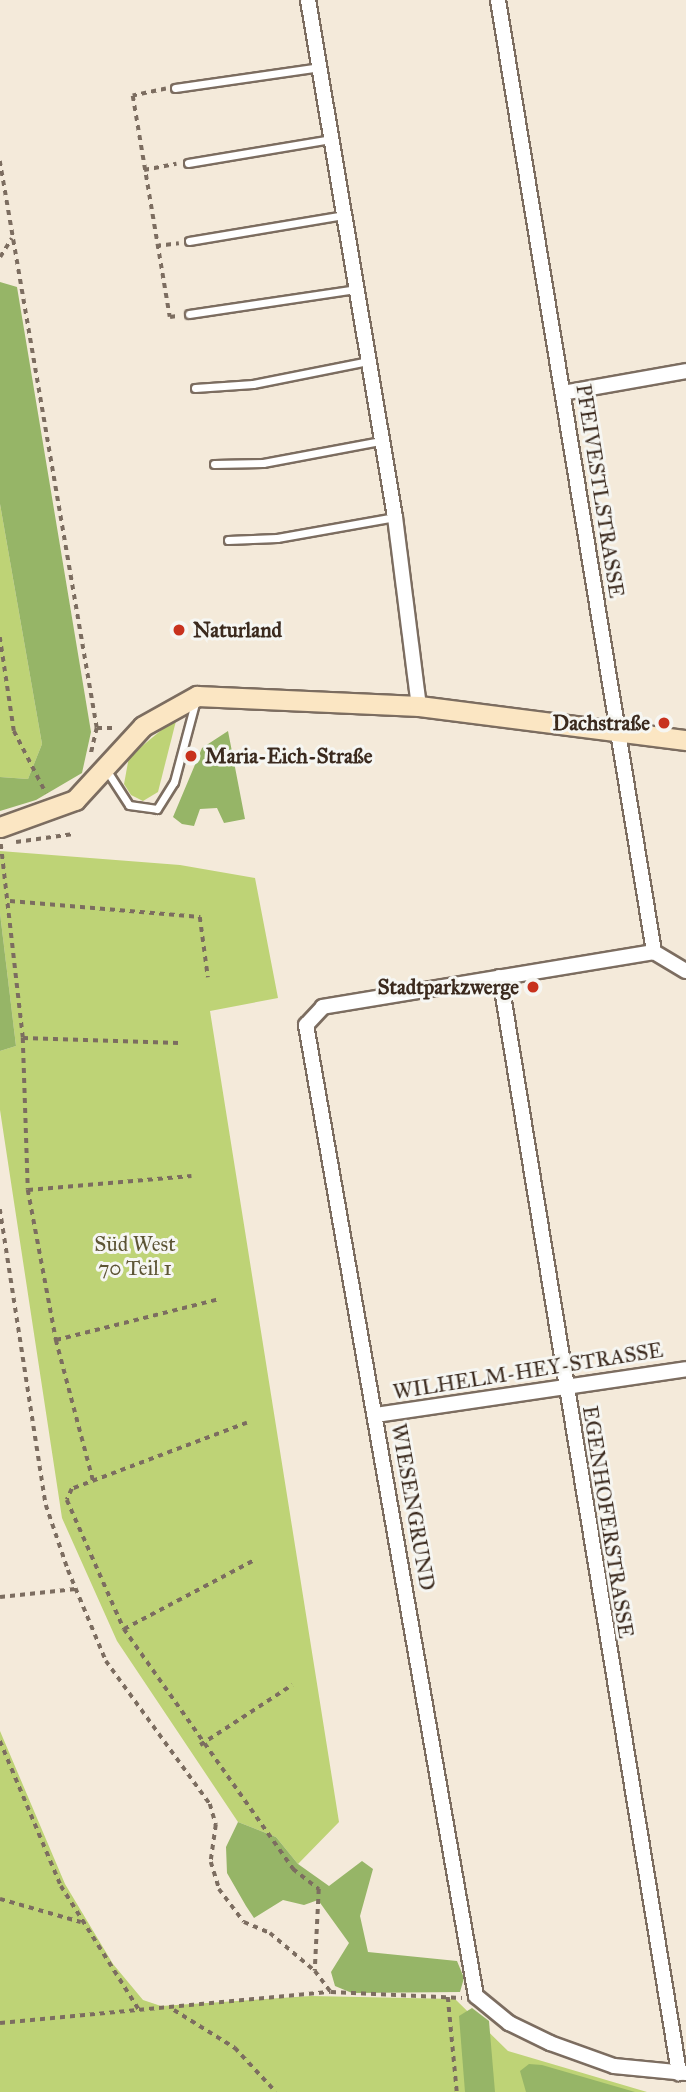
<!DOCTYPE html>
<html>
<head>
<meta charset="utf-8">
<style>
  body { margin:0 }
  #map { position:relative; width:686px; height:2092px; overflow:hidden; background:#f4eada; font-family:"IM FELL Great Primer",serif }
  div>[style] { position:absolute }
  .green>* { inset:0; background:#bed376 }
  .forest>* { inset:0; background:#96b567 }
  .path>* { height:3.5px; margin-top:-1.75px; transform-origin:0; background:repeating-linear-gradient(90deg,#7c6d60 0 5px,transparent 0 10px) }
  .roads { filter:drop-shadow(2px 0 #7c6d60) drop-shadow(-2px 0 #7c6d60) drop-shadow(0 2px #7c6d60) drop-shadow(0 -2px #7c6d60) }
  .lane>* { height:7px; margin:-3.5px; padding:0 3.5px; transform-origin:3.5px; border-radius:3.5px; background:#fff }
  .street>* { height:14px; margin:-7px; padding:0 7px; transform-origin:7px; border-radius:7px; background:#fff }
  .secondary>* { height:19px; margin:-9.5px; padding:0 9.5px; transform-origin:9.5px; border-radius:9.5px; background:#fbe6c3 }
  .dots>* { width:19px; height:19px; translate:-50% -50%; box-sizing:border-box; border:4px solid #f6f6f2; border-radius:50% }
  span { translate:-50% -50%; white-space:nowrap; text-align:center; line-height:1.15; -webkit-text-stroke:6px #f6f6f2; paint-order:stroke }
  .street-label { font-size:21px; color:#3b2a1e }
  .poi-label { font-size:21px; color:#3b2a1e; font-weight:700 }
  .left { translate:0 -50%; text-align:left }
  .right { translate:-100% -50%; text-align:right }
  .park-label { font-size:21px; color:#5c5434 }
</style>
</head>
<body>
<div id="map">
  <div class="green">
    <i style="clip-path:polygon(0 504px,42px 744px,28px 779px,0 777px)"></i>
    <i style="clip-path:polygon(177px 717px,158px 792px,143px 801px,131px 795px,124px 784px,129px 757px)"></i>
    <i style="clip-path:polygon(0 851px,180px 865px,255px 878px,278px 998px,210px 1011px,339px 1822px,298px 1864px,276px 1837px,238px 1822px,117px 1641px,62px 1518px,0 1110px,0 1051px,16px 1046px,0 913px)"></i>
    <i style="clip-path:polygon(0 1731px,65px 1884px,113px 1964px,143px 2000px,161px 2006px,311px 1996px,455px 1999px,508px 2051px,647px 2092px,0 2092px)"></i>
  </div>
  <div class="forest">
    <i style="clip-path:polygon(0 282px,17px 287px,91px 732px,82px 773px,36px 800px,0 811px,0 777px,28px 779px,42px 744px,0 504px)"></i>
    <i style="clip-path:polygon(228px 731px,245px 819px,224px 823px,217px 808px,200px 809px,194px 826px,182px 824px,173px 817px,202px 748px)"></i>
    <i style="clip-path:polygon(0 913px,16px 1046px,0 1051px)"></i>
    <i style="clip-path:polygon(238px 1822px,276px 1837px,298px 1864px,329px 1886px,362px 1861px,373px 1869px,360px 1916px,368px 1952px,457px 1961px,464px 1978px,460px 1992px,352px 1993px,335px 1986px,331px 1972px,349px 1943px,318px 1900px,304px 1905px,283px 1900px,254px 1918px,246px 1906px,227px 1873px,226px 1847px)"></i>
    <i style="clip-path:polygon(472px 2008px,489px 2021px,495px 2092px,465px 2092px,459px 2016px)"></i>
    <i style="clip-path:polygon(529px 2064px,542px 2065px,635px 2092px,526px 2092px,520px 2071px)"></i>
  </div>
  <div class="path">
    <i style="left:166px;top:89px;width:34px;rotate:168deg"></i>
    <i style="left:133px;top:96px;width:224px;rotate:80.5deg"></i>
    <i style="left:170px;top:317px;width:7px;rotate:-8deg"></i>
    <i style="left:0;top:161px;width:575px;rotate:80.29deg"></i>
    <i style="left:97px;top:728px;width:28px;rotate:103deg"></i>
    <i style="left:144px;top:170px;width:33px;rotate:-11deg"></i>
    <i style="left:156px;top:246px;width:23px;rotate:-7deg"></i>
    <i style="left:0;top:257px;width:22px;rotate:-58deg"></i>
    <i style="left:0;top:637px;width:95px;rotate:81.5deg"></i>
    <i style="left:14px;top:731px;width:70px;rotate:62.7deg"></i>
    <i style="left:97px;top:728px;width:19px"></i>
    <i style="left:16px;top:842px;width:58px;rotate:-8deg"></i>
    <i style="left:1px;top:844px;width:195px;rotate:83.5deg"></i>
    <i style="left:23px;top:1038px;width:152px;rotate:88.1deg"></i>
    <i style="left:28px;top:1190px;width:153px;rotate:79.4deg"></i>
    <i style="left:56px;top:1340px;width:145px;rotate:75.2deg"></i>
    <i style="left:10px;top:901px;width:191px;rotate:4.8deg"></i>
    <i style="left:200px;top:917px;width:61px;rotate:82.4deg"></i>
    <i style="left:23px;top:1038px;width:156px;rotate:1.8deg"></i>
    <i style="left:28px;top:1190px;width:164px;rotate:-4.9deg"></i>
    <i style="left:0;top:1209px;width:300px;rotate:81.2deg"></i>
    <i style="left:46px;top:1505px;width:69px;rotate:71.3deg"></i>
    <i style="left:68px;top:1570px;width:99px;rotate:67.3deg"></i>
    <i style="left:106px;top:1661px;width:177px;rotate:54deg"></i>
    <i style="left:210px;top:1804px;width:22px;rotate:74deg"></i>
    <i style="left:216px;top:1825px;width:37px;rotate:98deg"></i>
    <i style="left:211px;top:1862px;width:28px;rotate:73deg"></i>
    <i style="left:219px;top:1889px;width:41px;rotate:52.9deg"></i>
    <i style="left:244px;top:1922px;width:28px;rotate:23deg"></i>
    <i style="left:270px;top:1933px;width:59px;rotate:40.2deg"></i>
    <i style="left:56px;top:1340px;width:168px;rotate:-14.1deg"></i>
    <i style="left:247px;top:1423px;width:187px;rotate:159.3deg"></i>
    <i style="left:72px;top:1489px;width:12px;rotate:114deg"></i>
    <i style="left:67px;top:1500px;width:141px;rotate:66.2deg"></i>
    <i style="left:124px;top:1629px;width:294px;rotate:54.8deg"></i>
    <i style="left:293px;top:1869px;width:33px;rotate:38deg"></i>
    <i style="left:319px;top:1889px;width:82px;rotate:92.8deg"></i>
    <i style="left:315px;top:1971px;width:26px;rotate:53deg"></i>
    <i style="left:0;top:1597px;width:76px;rotate:-6deg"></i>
    <i style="left:124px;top:1629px;width:149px;rotate:-27.9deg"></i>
    <i style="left:0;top:1741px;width:157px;rotate:67.2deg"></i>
    <i style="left:61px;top:1886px;width:146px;rotate:57.8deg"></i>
    <i style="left:200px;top:1745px;width:110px;rotate:-33.1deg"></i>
    <i style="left:0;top:1899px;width:84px;rotate:15.9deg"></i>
    <i style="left:448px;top:1997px;width:95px;rotate:84.6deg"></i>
    <i style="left:174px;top:2010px;width:72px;rotate:31.9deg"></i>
    <i style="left:235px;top:2048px;width:60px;rotate:47deg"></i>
    <i style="left:0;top:2023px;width:332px;rotate:-5.4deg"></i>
    <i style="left:331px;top:1992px;width:131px;rotate:2.6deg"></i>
  </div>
  <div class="roads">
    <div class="lane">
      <i style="left:175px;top:88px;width:147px;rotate:-8.2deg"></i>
      <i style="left:188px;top:163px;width:146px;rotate:-9.5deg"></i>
      <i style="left:189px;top:241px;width:158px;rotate:-9.5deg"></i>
      <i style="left:189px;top:314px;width:170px;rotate:-8.5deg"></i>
      <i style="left:195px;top:388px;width:58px;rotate:-3.9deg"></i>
      <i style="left:253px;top:384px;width:117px;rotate:-11.3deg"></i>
      <i style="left:214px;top:464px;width:49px;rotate:-1.2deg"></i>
      <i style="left:263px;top:463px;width:120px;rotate:-10.6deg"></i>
      <i style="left:228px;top:540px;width:49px;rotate:-2.3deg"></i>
      <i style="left:277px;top:538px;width:120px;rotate:-10.1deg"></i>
      <i style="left:107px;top:771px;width:40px;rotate:57.1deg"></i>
      <i style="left:129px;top:805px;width:28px;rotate:8deg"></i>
      <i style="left:157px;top:809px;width:32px;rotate:-58deg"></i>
      <i style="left:174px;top:782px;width:82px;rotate:-75.1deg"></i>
    </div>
    <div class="street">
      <i style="left:308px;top:0;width:524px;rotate:80.45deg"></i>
      <i style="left:395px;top:517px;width:191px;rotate:82.8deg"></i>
      <i style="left:498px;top:0;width:965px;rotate:80.69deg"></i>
      <i style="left:654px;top:952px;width:37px;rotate:31deg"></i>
      <i style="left:563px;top:393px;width:125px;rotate:-10.1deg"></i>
      <i style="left:654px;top:952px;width:336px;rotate:170.6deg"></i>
      <i style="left:323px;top:1007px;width:25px;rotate:133deg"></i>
      <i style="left:306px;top:1025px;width:986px;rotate:80.07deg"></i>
      <i style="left:476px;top:1996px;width:43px;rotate:39.3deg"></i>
      <i style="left:509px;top:2023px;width:46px;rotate:26deg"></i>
      <i style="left:550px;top:2043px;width:68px;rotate:19.8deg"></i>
      <i style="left:614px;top:2066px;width:72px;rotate:5.6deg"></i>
      <i style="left:500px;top:977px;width:1111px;rotate:80.72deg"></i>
      <i style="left:376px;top:1415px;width:313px;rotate:-8.4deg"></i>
    </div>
    <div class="secondary">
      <i style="left:0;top:827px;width:80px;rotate:-19.8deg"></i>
      <i style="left:75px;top:800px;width:100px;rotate:-47.4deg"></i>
      <i style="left:143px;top:726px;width:62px;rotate:-29.1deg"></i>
      <i style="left:197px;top:696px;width:222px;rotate:2.6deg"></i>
      <i style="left:419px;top:706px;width:269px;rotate:7.3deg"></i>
    </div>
  </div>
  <div class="dots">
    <i style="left:179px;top:630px;background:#c8321e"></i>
    <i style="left:664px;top:723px;background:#c8321e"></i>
    <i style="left:191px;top:756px;background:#c8321e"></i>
    <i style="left:533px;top:987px;background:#c8321e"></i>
  </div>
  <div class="street-label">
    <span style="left:600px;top:491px;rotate:81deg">PFEIVESTLSTRASSE</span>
    <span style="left:528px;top:1371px;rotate:-9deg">WILHELM-HEY-STRASSE</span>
    <span style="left:413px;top:1507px;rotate:80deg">WIESENGRUND</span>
    <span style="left:608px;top:1522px;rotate:81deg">EGENHOFERSTRASSE</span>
  </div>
  <div class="poi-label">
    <span class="left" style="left:193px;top:630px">Naturland</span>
    <span class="right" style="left:650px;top:723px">Dachstraße</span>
    <span class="left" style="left:205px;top:756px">Maria-Eich-Straße</span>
    <span class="right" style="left:519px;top:987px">Stadtparkzwerge</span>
  </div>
  <div class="park-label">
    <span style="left:135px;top:1256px">Süd West<br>70 Teil 1</span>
  </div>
</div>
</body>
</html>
